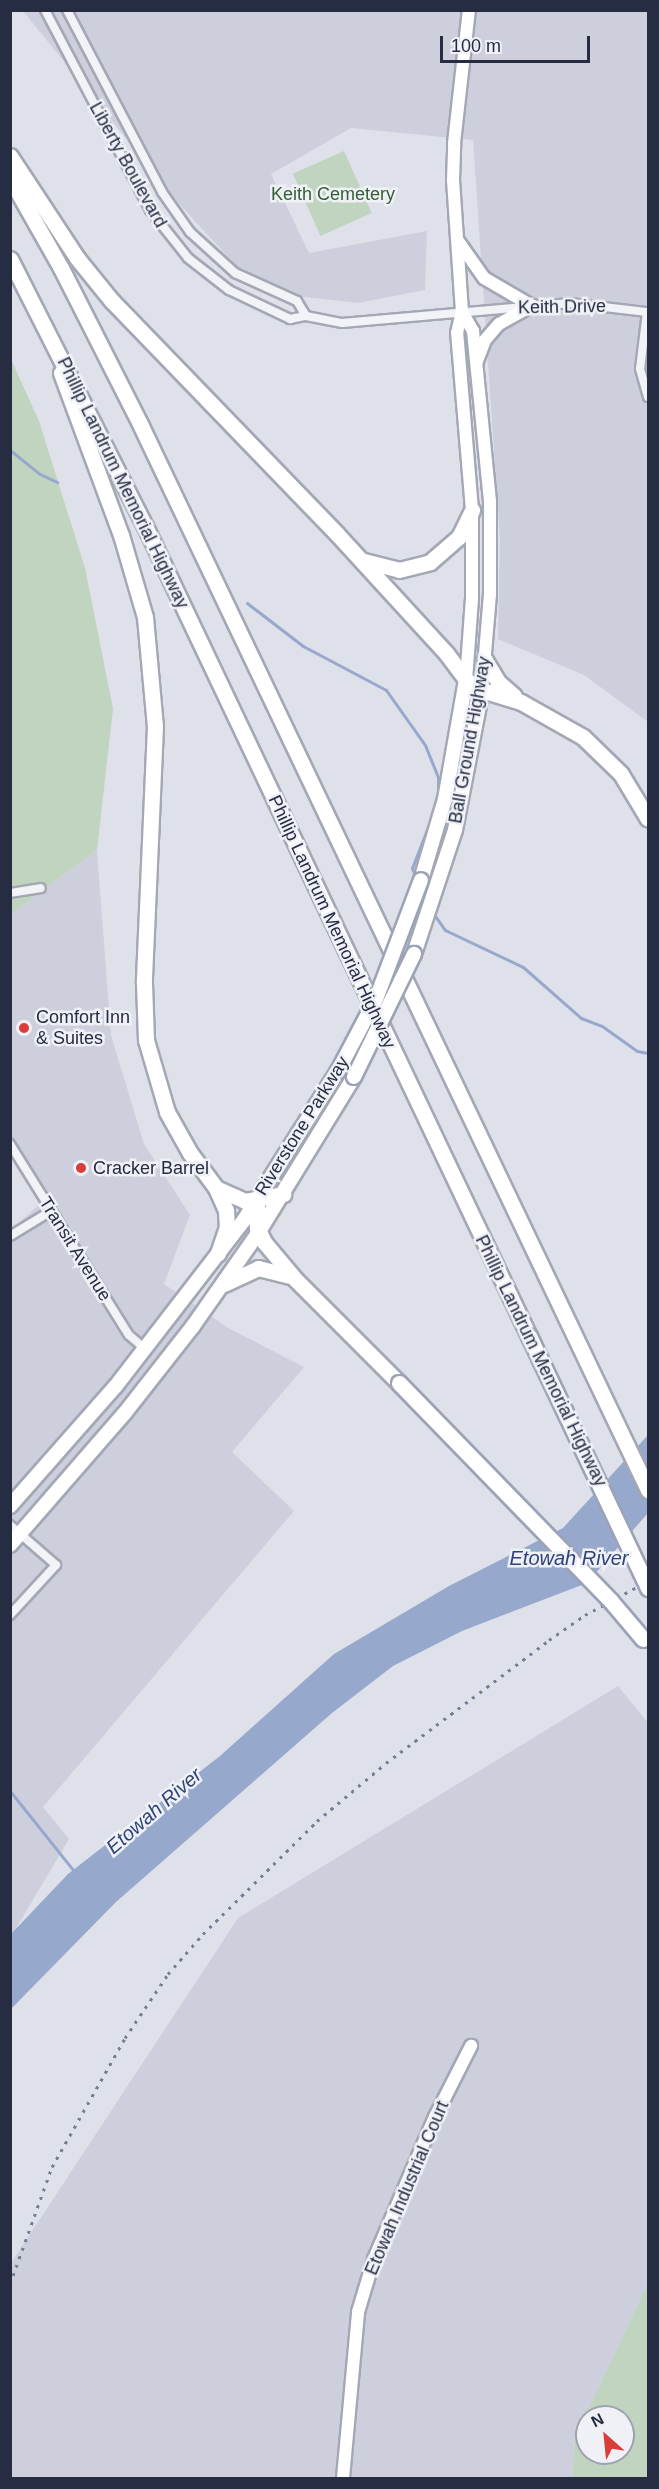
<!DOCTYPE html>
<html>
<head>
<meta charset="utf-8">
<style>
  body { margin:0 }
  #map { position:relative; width:659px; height:2489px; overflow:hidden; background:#dfe1ea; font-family:Arial,sans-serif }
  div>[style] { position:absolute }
  .built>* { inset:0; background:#cdd0dc }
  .green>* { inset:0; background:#c1d4bf; transform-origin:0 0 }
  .water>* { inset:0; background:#97a8cd }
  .stream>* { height:3px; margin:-1.5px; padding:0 1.5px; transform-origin:1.5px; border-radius:1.5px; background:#97a8cd }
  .roads { filter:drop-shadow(2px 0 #a4a7b4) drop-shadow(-2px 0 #a4a7b4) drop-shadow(0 2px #a4a7b4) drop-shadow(0 -2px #a4a7b4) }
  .street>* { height:8px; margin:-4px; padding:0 4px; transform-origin:4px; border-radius:4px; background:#f2f3f7 }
  .secondary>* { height:12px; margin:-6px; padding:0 6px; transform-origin:6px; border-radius:6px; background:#fff }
  .primary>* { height:14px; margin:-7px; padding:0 7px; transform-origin:7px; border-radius:7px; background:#fff }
  .highway>* { height:15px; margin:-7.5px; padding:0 7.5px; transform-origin:7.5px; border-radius:7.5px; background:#fff }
  .rail>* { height:3px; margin-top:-1.5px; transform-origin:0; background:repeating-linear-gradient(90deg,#777d94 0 3px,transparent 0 9px) }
  .bridges { filter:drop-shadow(2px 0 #9da3b6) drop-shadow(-2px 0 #9da3b6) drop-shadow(0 2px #9da3b6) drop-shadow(0 -2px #9da3b6) }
  .primary-bridge>* { height:14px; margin:-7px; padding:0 7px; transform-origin:7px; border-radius:7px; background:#fff }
  .highway-bridge>* { height:15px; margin:-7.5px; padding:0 7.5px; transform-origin:7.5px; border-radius:7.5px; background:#fff }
  .dots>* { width:16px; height:16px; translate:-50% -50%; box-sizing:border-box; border:3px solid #eff1f7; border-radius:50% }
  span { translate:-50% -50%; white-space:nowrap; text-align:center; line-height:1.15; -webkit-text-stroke:5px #eff1f7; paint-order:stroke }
  .street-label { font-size:18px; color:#262c42 }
  .park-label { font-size:18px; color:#345f33 }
  .poi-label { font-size:18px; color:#262c42 }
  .left { translate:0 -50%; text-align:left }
  .water-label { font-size:20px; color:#2d4379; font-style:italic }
  .frame { position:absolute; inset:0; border:12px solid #262c42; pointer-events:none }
  .north { position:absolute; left:575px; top:2405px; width:60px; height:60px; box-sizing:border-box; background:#eff1f7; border:2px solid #9fa2af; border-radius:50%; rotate:333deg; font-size:16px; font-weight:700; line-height:24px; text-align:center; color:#262c42 }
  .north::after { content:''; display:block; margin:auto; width:21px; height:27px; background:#d93c39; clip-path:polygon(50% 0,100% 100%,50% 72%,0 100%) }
  .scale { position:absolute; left:440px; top:36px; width:150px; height:27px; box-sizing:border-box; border:3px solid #262c42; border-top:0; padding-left:8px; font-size:18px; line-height:21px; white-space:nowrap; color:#262c42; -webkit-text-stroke:4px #eff1f7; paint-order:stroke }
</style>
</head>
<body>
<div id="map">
  <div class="built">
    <i style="clip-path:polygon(23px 11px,648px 11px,648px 722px,584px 675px,498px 639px,500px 540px,473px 140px,351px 128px,271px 174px,309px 253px,427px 231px,425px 290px,358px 303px,297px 296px,242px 272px,181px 206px)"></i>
    <i style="clip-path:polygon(97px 850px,111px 1035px,144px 1144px,190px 1215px,164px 1284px,230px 1329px,304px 1367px,232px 1452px,294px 1511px,43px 1807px,69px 1839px,11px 1937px,10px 1231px,42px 1202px,11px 1149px,11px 914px)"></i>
    <i style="clip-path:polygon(618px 1686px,648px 1723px,648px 2283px,575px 2437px,572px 2478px,11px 2478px,11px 2263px,238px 1918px)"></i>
  </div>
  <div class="green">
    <i style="left:344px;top:151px;width:68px;height:56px;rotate:66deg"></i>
    <i style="clip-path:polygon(10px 357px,39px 421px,85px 568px,113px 709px,97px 850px,11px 914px)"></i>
    <i style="clip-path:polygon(evenodd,648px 2283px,648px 2478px,572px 2478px,575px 2437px,648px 2283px,587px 2417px,623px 2417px,623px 2453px,587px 2453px,587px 2417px)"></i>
  </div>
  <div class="water">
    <i style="clip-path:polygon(648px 1435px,648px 1513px,587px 1583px,462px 1631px,393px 1666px,332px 1713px,116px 1902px,11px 2009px,11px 1934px,68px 1874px,220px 1756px,334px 1654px,449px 1586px,563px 1528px)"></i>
  </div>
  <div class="stream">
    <i style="left:10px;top:450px;width:38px;rotate:39deg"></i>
    <i style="left:40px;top:474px;width:19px;rotate:25deg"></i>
    <i style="left:247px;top:603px;width:71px;rotate:37.5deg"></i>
    <i style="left:303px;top:646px;width:94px;rotate:27.9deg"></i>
    <i style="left:386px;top:690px;width:67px;rotate:54.7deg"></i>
    <i style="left:425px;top:745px;width:35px;rotate:68deg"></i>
    <i style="left:438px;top:778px;width:21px;rotate:90deg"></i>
    <i style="left:416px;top:878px;width:11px;rotate:-112deg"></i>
    <i style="left:412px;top:868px;width:66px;rotate:-68.8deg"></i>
    <i style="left:433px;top:913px;width:21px;rotate:55deg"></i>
    <i style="left:445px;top:930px;width:86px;rotate:25.4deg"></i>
    <i style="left:523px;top:967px;width:77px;rotate:41.3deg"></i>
    <i style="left:581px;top:1018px;width:22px;rotate:21deg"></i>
    <i style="left:602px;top:1026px;width:43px;rotate:35.5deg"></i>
    <i style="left:637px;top:1051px;width:11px;rotate:10deg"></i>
    <i style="left:10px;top:1791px;width:101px;rotate:51.4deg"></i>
  </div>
  <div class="roads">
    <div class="street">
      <i style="left:45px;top:10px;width:226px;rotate:62.3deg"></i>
      <i style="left:150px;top:210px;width:61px;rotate:51.6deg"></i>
      <i style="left:188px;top:258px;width:52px;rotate:38deg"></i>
      <i style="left:229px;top:290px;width:68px;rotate:25.4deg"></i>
      <i style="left:290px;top:319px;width:16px;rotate:-11deg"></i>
      <i style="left:306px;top:316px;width:37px;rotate:11deg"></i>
      <i style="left:342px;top:323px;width:229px;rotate:-5deg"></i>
      <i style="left:570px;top:303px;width:78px;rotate:6.7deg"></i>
      <i style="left:647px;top:312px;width:57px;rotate:97deg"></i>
      <i style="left:640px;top:369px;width:29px;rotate:74deg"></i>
      <i style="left:67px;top:10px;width:205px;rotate:62.4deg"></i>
      <i style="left:162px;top:192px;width:49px;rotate:55deg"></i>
      <i style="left:190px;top:232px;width:61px;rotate:42.3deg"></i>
      <i style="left:235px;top:273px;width:68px;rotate:24.3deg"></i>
      <i style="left:297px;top:301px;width:17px;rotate:59deg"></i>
      <i style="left:10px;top:893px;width:31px;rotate:-9deg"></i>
      <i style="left:10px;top:1144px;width:225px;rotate:58.1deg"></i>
      <i style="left:129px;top:1335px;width:23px;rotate:41deg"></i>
      <i style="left:10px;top:1236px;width:48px;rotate:-31.4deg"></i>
      <i style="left:10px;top:1525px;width:61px;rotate:41deg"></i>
      <i style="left:56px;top:1565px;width:68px;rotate:132.6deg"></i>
    </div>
    <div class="secondary">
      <i style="left:458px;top:241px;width:45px;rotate:54.9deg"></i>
      <i style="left:484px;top:278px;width:56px;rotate:30.3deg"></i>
      <i style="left:462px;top:312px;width:22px;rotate:60deg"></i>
      <i style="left:473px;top:331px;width:172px;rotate:84.3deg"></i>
      <i style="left:490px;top:502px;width:92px;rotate:90deg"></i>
      <i style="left:490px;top:594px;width:96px;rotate:94.8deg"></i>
      <i style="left:477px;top:361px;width:22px;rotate:-69deg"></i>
      <i style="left:485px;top:340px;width:21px;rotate:-49deg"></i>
      <i style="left:499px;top:324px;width:38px;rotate:-29deg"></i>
      <i style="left:466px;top:680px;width:82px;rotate:-85.8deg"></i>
      <i style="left:472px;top:598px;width:88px;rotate:-90deg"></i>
      <i style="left:472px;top:510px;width:178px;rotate:-94.8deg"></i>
      <i style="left:457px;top:333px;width:22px;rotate:-77deg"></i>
      <i style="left:462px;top:312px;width:132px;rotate:-93.9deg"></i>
      <i style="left:453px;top:180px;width:37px;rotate:-88deg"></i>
      <i style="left:454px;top:143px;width:134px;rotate:-83.6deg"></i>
      <i style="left:343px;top:2478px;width:167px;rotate:-84.8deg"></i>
      <i style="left:358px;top:2312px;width:55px;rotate:-73.2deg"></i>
      <i style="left:374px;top:2259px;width:155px;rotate:-66.8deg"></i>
      <i style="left:435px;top:2117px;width:80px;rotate:-63.1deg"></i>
    </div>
    <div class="primary">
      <i style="left:421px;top:880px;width:84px;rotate:-73.5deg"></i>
      <i style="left:445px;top:799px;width:121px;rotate:-80deg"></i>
      <i style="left:414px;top:954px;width:131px;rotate:-71.7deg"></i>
      <i style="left:455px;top:830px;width:143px;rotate:-79.1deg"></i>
      <i style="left:10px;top:1506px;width:159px;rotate:-48.6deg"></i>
      <i style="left:115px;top:1387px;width:211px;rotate:-52.3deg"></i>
      <i style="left:244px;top:1220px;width:176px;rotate:-57.8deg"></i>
      <i style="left:10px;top:1545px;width:174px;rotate:-49deg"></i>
      <i style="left:124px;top:1414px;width:112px;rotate:-51.9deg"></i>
      <i style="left:193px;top:1326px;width:113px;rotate:-55deg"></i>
      <i style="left:258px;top:1233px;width:183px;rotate:-58.4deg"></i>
    </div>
    <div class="highway">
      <i style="left:10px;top:156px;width:122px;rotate:56.7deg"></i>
      <i style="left:77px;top:258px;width:55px;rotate:50.9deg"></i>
      <i style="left:112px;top:301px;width:324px;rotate:46deg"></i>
      <i style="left:337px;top:534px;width:161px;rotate:47.5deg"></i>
      <i style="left:446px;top:653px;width:34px;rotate:53deg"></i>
      <i style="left:466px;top:680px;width:19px;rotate:32deg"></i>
      <i style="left:482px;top:690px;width:41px;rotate:17.1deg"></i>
      <i style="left:521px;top:702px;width:71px;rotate:29.4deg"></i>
      <i style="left:583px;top:737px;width:53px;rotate:44.2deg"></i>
      <i style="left:621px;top:774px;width:52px;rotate:59deg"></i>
      <i style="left:10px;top:178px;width:103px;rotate:60.5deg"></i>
      <i style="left:61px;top:268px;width:177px;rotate:63.1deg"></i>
      <i style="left:141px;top:426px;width:1179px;rotate:64.52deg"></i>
      <i style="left:10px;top:259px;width:299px;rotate:63.2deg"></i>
      <i style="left:145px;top:526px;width:896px;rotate:64.64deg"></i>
      <i style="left:61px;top:373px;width:173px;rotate:69.7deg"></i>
      <i style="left:121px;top:535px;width:85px;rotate:73.7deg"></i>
      <i style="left:145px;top:617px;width:109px;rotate:84.8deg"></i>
      <i style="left:155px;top:726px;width:257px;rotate:92.5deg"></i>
      <i style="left:144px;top:983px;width:57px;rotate:88deg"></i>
      <i style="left:146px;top:1040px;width:75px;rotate:73.7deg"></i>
      <i style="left:167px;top:1112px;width:47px;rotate:60.7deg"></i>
      <i style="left:190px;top:1153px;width:44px;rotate:53.4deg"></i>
      <i style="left:216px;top:1188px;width:24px;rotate:66deg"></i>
      <i style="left:226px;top:1210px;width:17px;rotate:87deg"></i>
      <i style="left:227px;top:1227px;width:28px;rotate:109deg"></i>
      <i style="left:364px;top:561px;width:36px;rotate:14deg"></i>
      <i style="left:399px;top:570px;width:32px;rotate:-14deg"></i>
      <i style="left:430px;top:562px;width:38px;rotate:-41deg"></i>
      <i style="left:459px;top:537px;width:30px;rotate:-64deg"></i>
      <i style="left:485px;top:660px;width:26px;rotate:59deg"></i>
      <i style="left:498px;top:682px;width:21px;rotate:41deg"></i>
      <i style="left:216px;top:1188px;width:32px;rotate:24deg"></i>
      <i style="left:245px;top:1201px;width:39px;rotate:-10deg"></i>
      <i style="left:257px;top:1200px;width:28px;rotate:90deg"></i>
      <i style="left:257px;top:1228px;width:16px;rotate:63deg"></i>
      <i style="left:264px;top:1242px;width:48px;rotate:50deg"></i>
      <i style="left:295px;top:1279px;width:147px;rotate:45deg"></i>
      <i style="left:224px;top:1284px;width:38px;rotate:-25deg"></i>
      <i style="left:258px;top:1268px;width:34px;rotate:14deg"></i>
    </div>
  </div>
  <div class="rail">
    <i style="left:10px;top:2284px;width:124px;rotate:-70.3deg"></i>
    <i style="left:52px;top:2167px;width:148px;rotate:-60.5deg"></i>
    <i style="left:125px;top:2038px;width:77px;rotate:-56.1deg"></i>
    <i style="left:168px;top:1974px;width:53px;rotate:-48.8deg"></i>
    <i style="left:203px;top:1934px;width:161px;rotate:-44.7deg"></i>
    <i style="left:317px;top:1821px;width:90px;rotate:-40deg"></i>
    <i style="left:386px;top:1763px;width:204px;rotate:-37deg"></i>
    <i style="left:549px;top:1640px;width:44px;rotate:-34.8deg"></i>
    <i style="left:585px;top:1615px;width:72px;rotate:-28.4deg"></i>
  </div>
  <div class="bridges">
    <div class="primary-bridge">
      <i style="left:338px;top:1071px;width:81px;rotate:-62.2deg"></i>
      <i style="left:376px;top:999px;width:127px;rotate:-69.3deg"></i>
      <i style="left:354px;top:1077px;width:137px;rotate:-64deg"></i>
    </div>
    <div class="highway-bridge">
      <i style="left:529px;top:1336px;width:279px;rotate:64.7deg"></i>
      <i style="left:399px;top:1383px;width:303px;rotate:45.8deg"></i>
      <i style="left:610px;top:1600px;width:51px;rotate:49.8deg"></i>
    </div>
  </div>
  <div class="dots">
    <i style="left:24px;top:1028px;background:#d93c39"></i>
    <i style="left:81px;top:1168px;background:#d93c39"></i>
  </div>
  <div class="street-label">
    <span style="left:128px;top:165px;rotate:61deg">Liberty Boulevard</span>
    <span style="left:562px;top:307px;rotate:-1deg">Keith Drive</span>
    <span style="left:123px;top:483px;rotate:64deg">Phillip Landrum Memorial Highway</span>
    <span style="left:470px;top:740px;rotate:-80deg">Ball Ground Highway</span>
    <span style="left:332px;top:922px;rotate:65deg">Phillip Landrum Memorial Highway</span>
    <span style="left:302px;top:1126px;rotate:-58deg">Riverstone Parkway</span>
    <span style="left:75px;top:1249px;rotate:58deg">Transit Avenue</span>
    <span style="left:541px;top:1361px;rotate:64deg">Phillip Landrum Memorial Highway</span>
    <span style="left:407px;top:2188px;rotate:-67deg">Etowah Industrial Court</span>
  </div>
  <div class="park-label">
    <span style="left:333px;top:194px">Keith Cemetery</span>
  </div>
  <div class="poi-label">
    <span class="left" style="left:36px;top:1028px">Comfort Inn<br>&amp; Suites</span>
    <span class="left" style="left:93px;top:1168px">Cracker Barrel</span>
  </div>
  <div class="water-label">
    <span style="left:569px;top:1558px">Etowah River</span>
    <span style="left:154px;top:1811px;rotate:-41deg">Etowah River</span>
  </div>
  <div class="frame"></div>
  <div class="north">N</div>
  <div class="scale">100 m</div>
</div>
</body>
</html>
